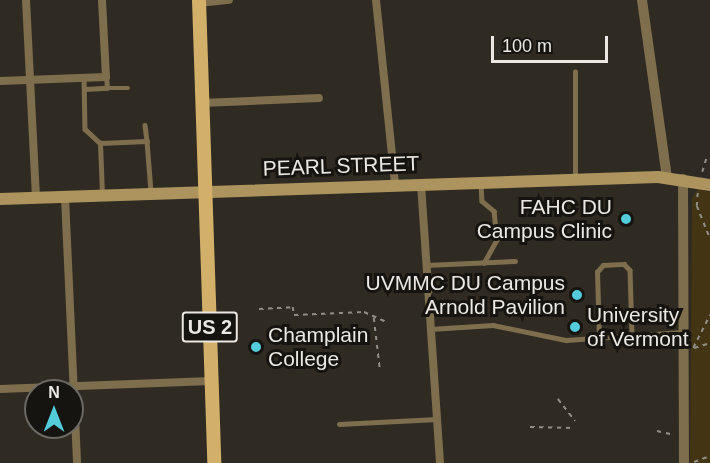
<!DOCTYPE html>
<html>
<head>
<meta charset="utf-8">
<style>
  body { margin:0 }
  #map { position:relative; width:710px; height:463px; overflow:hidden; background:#2f2b22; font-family:Arial,sans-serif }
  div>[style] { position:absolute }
  .green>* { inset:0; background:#433414 }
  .path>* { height:1.5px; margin-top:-0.75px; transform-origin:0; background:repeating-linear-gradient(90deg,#918e87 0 4.5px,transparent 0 9px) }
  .service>* { height:4.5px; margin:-2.25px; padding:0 2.25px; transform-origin:2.25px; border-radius:2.25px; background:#7e6e4d }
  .minor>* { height:8px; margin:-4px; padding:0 4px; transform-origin:4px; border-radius:4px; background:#7e6e4d }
  .tertiary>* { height:10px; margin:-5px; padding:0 5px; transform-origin:5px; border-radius:5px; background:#7e6e4d }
  .secondary>* { height:12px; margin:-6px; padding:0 6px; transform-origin:6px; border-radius:6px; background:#ad935d }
  .primary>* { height:14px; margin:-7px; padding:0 7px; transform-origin:7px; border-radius:7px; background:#d2b069 }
  .dots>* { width:16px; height:16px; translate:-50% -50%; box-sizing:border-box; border:3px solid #161410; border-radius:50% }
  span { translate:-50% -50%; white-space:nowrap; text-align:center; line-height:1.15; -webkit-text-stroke:6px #161410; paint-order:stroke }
  .shield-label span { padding:2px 4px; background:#161410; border:2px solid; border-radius:4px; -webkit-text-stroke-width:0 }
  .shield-label { font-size:20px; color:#ebe8e3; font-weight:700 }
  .street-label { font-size:21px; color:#ebe8e3 }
  .poi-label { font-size:21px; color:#ebe8e3 }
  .right { translate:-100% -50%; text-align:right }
  .left { translate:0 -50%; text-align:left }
  .north { position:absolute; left:24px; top:379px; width:60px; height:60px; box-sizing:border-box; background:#161410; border:2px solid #6b6964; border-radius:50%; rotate:0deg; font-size:16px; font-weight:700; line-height:24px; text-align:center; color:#ebe8e3 }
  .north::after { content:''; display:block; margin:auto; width:21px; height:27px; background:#53cbda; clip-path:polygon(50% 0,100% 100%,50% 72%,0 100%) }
  .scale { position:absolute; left:491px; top:36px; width:117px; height:27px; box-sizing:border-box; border:3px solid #ebe8e3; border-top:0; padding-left:8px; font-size:18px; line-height:21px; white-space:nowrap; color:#ebe8e3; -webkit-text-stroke:4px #161410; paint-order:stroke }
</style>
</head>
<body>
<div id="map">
  <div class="green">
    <i style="clip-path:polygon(698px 189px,710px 192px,710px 463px,690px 463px,692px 198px)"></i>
  </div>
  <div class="path">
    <i style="left:702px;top:172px;width:14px;rotate:-73deg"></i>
    <i style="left:698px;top:193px;width:13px;rotate:94deg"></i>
    <i style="left:697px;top:206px;width:35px;rotate:68deg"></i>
    <i style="left:259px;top:309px;width:34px;rotate:-3deg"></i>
    <i style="left:293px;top:307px;width:8px;rotate:83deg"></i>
    <i style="left:294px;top:315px;width:70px;rotate:-2.5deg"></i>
    <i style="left:364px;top:312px;width:24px;rotate:24deg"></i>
    <i style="left:374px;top:318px;width:51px;rotate:83.3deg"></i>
    <i style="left:693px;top:348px;width:37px;rotate:-63deg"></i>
    <i style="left:694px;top:348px;width:17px;rotate:-17deg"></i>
    <i style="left:558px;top:399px;width:28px;rotate:52deg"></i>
    <i style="left:530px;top:427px;width:45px;rotate:1.3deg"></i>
    <i style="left:657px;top:431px;width:17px;rotate:13deg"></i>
    <i style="left:694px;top:462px;width:17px;rotate:-21deg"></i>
  </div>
  <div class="service">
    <i style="left:84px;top:78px;width:51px;rotate:88.9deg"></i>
    <i style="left:85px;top:129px;width:21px;rotate:43deg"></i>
    <i style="left:107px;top:88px;width:21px"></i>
    <i style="left:85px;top:89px;width:22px;rotate:-3deg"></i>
    <i style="left:107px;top:88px;width:11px;rotate:-95deg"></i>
    <i style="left:145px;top:125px;width:16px;rotate:83deg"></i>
    <i style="left:575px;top:179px;width:107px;rotate:-90deg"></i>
    <i style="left:481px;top:184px;width:17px;rotate:87deg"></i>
    <i style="left:482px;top:201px;width:16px;rotate:40deg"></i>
    <i style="left:494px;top:211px;width:29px;rotate:84deg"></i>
    <i style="left:497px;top:240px;width:26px;rotate:119deg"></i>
    <i style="left:102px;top:195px;width:52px;rotate:-92.2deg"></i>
    <i style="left:100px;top:143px;width:47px;rotate:-2.4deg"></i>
    <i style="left:147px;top:141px;width:51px;rotate:85.5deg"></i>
    <i style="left:426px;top:265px;width:89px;rotate:-2.6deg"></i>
    <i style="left:430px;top:329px;width:63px;rotate:-3.6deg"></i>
    <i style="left:493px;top:325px;width:75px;rotate:11.6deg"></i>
    <i style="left:566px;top:340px;width:116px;rotate:-3.9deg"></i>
    <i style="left:599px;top:339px;width:67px;rotate:-91.7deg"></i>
    <i style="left:597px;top:272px;width:9px;rotate:-49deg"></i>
    <i style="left:603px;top:265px;width:21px;rotate:-3deg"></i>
    <i style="left:624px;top:264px;width:8px;rotate:45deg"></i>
    <i style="left:630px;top:270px;width:63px;rotate:88.2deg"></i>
    <i style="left:339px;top:424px;width:98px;rotate:-2.9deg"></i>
  </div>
  <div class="minor">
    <i style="left:26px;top:0;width:198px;rotate:87.1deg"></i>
    <i style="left:376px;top:0;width:185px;rotate:84.1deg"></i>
    <i style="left:199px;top:3px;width:30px;rotate:-6deg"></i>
    <i style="left:0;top:81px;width:106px;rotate:-2.2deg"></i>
    <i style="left:106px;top:77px;width:77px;rotate:-93deg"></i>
    <i style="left:202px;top:103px;width:117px;rotate:-2.4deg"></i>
    <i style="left:421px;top:184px;width:280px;rotate:86.1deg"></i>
    <i style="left:65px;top:197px;width:266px;rotate:87.4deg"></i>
    <i style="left:0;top:389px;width:211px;rotate:-2.2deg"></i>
  </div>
  <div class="tertiary">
    <i style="left:642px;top:0;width:179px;rotate:82deg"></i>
    <i style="left:683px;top:179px;width:284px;rotate:89.8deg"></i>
  </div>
  <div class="secondary">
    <i style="left:0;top:199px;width:658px;rotate:-1.91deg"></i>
    <i style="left:658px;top:177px;width:53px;rotate:8.7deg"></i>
  </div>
  <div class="primary">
    <i style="left:199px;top:0;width:463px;rotate:88.1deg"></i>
  </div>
  <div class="dots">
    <i style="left:626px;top:219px;background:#53cbda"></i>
    <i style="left:577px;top:295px;background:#53cbda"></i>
    <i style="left:575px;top:327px;background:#53cbda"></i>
    <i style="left:256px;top:347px;background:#53cbda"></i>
  </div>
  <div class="shield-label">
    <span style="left:210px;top:327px">US 2</span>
  </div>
  <div class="street-label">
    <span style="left:341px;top:166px;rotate:-2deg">PEARL STREET</span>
  </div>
  <div class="poi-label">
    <span class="right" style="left:612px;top:219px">FAHC DU<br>Campus Clinic</span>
    <span class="right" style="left:565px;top:295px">UVMMC DU Campus<br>Arnold Pavilion</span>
    <span class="left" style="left:587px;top:327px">University<br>of Vermont</span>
    <span class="left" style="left:268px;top:347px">Champlain<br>College</span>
  </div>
  <div class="north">N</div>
  <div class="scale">100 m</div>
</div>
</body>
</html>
